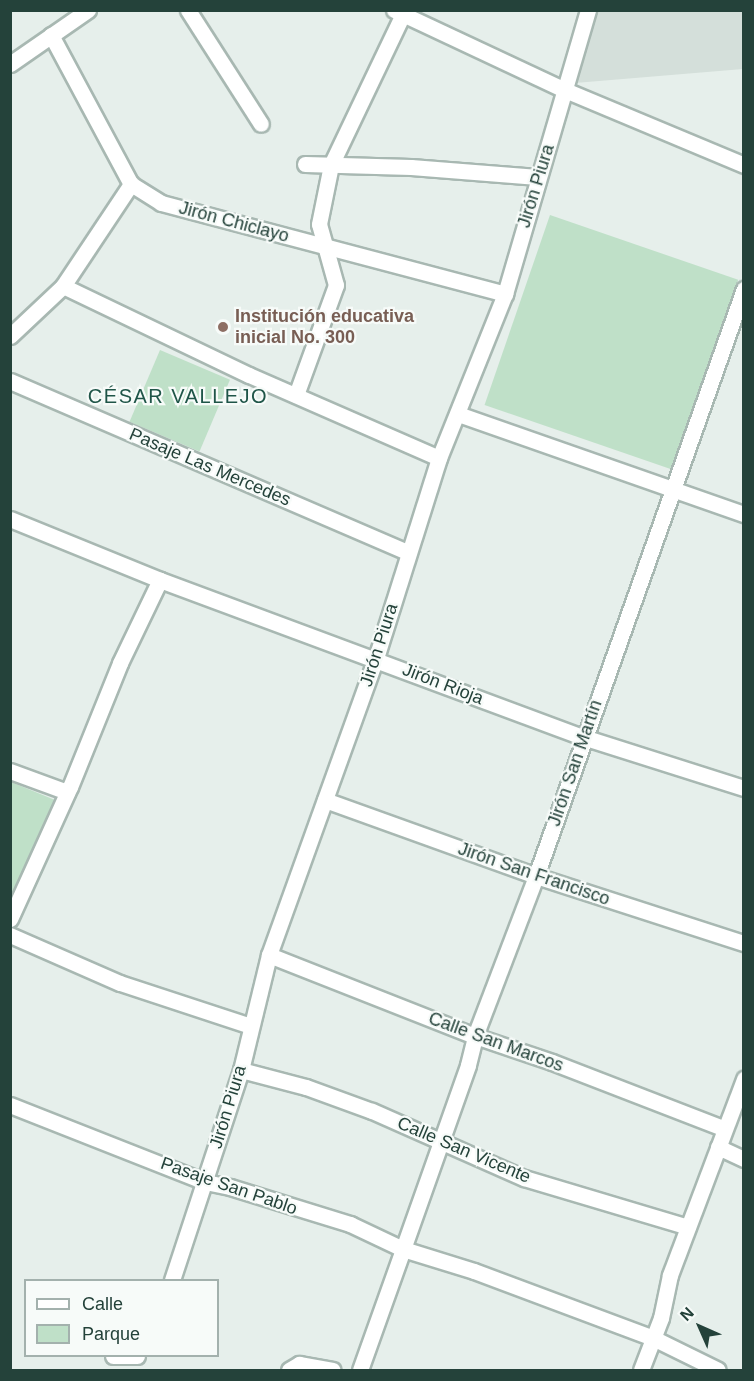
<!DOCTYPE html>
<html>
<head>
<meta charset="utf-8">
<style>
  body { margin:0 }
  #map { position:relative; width:754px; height:1381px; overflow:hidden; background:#e6efeb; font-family:Arial,sans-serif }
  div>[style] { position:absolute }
  .built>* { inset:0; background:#d4dfda }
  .green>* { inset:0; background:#bfe0c8; transform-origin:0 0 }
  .roads { filter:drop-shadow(2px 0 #a8b8b2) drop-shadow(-2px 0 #a8b8b2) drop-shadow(0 2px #a8b8b2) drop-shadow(0 -2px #a8b8b2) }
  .street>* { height:15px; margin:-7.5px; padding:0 7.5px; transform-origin:7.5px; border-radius:7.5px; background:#fff }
  .dots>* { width:16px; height:16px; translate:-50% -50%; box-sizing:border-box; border:3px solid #f7fbf9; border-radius:50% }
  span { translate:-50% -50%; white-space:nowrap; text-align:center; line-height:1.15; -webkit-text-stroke:4.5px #f7fbf9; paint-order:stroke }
  .street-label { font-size:18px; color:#24423a }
  .education-label { font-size:18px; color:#785e54; font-weight:700 }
  .left { translate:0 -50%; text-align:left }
  .neighbourhood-label { font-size:20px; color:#1f5548; letter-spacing:1.5px }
  .frame { position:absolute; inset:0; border:12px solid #24423a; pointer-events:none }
  .legend { position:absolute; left:24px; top:1279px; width:195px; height:78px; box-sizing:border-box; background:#f7fbf9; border:2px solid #a3b1ad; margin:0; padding:8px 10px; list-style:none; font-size:18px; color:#24423a }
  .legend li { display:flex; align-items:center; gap:12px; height:30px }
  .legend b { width:30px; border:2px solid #a3b1ad }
  .north { position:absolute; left:670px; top:1297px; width:60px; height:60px; -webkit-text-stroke:4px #f7fbf9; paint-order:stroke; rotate:315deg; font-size:16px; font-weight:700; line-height:24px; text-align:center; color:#24423a }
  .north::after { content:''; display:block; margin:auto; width:21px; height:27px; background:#24423a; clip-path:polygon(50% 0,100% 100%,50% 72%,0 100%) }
</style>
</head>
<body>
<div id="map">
  <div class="built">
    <i style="clip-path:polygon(599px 10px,743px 11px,743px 69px,575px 83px)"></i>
  </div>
  <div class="green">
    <i style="left:550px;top:215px;width:199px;height:201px;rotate:19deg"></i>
    <i style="left:160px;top:350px;width:76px;height:78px;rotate:23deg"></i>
    <i style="clip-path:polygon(11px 782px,55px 800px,11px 911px)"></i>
  </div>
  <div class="roads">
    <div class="street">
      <i style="left:188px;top:10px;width:135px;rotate:57.4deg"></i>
      <i style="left:394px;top:10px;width:189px;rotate:25.1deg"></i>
      <i style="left:565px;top:90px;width:194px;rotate:22.7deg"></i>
      <i style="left:51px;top:35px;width:169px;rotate:61.8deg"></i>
      <i style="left:131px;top:184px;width:36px;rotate:32deg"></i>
      <i style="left:161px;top:203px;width:356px;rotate:14.8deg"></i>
      <i style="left:10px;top:64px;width:95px;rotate:-34.7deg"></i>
      <i style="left:305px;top:164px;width:106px;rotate:1.6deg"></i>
      <i style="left:411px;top:167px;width:127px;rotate:4.5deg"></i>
      <i style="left:63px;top:286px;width:206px;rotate:25.6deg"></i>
      <i style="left:249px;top:375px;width:207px;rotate:23.6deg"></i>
      <i style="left:10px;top:336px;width:73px;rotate:-43.3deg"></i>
      <i style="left:63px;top:286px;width:123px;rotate:-56.3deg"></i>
      <i style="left:10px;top:381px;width:434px;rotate:23.3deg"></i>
      <i style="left:296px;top:395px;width:117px;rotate:-70deg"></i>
      <i style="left:336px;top:285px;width:63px;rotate:-105.6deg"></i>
      <i style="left:319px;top:224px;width:60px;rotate:-78.5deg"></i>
      <i style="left:331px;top:165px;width:167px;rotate:-64.5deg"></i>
      <i style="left:458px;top:414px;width:303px;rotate:19.3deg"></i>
      <i style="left:10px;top:519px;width:162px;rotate:22.1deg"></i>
      <i style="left:160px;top:580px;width:451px;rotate:20.4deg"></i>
      <i style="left:583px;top:737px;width:169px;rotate:17.6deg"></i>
      <i style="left:10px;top:771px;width:61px;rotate:20.2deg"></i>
      <i style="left:325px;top:800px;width:224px;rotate:19.8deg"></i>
      <i style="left:536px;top:876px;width:219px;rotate:17.9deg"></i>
      <i style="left:10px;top:919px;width:145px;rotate:-65.6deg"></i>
      <i style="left:70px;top:787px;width:134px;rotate:-68deg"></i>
      <i style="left:120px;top:663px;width:92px;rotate:-64.3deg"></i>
      <i style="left:10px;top:935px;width:120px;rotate:23.6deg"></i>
      <i style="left:120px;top:983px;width:138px;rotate:18.2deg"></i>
      <i style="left:269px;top:955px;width:221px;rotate:21.5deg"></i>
      <i style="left:475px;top:1036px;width:81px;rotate:18.7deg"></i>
      <i style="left:552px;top:1062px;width:183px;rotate:21.1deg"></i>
      <i style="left:241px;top:1070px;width:67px;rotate:14.7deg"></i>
      <i style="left:306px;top:1087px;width:70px;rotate:20deg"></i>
      <i style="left:372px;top:1111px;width:166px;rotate:23.8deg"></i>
      <i style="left:524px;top:1178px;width:171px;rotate:16.6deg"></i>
      <i style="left:10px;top:1105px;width:210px;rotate:21.5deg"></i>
      <i style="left:205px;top:1182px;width:25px;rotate:11deg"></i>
      <i style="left:230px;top:1187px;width:126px;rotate:17.1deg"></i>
      <i style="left:350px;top:1224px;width:59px;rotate:25.3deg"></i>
      <i style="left:403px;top:1249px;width:195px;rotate:-70.5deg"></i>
      <i style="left:468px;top:1065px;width:30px;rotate:-76deg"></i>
      <i style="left:475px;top:1036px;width:171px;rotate:-69.1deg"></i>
      <i style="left:536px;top:876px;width:623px;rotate:-70.49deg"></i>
      <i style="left:718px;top:1147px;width:29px;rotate:25deg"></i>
      <i style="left:172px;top:1280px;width:221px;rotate:-71.8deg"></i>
      <i style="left:241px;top:1070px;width:118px;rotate:-76.3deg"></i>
      <i style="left:269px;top:955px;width:316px;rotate:-70.2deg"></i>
      <i style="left:376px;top:658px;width:210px;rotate:-72.5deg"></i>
      <i style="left:439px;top:458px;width:177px;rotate:-68.1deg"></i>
      <i style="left:505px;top:294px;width:296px;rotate:-73.7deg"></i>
      <i style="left:113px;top:1356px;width:24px"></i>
      <i style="left:289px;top:1370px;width:12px;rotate:-31deg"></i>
      <i style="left:299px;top:1364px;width:34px;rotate:10deg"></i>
      <i style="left:360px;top:1370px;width:128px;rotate:-70.4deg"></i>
      <i style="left:403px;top:1249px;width:74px;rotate:17.2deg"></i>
      <i style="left:474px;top:1271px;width:191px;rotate:20.5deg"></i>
      <i style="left:653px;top:1338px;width:72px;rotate:26.2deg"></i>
      <i style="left:641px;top:1370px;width:56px;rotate:-69deg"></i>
      <i style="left:661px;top:1318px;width:44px;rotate:-78.2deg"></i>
      <i style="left:670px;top:1275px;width:210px;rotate:-69.3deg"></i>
    </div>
  </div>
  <div class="dots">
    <i style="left:223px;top:327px;background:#8d6e63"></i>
  </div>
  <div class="street-label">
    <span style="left:536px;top:186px;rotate:-73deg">Jirón Piura</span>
    <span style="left:234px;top:222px;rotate:15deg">Jirón Chiclayo</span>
    <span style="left:210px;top:467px;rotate:23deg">Pasaje Las Mercedes</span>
    <span style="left:379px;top:645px;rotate:-72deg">Jirón Piura</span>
    <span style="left:443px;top:684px;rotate:21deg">Jirón Rioja</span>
    <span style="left:575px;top:763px;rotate:-71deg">Jirón San Martín</span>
    <span style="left:534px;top:874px;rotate:19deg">Jirón San Francisco</span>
    <span style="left:496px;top:1042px;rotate:20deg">Calle San Marcos</span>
    <span style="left:228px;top:1107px;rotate:-73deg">Jirón Piura</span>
    <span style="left:464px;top:1150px;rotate:23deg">Calle San Vicente</span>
    <span style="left:229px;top:1186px;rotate:19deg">Pasaje San Pablo</span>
  </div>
  <div class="education-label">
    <span class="left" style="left:235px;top:327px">Institución educativa<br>inicial No. 300</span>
  </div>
  <div class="neighbourhood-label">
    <span style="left:178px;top:396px">CÉSAR VALLEJO</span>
  </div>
  <div class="frame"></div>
  <ul class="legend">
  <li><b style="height:8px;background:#fff"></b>Calle</li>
  <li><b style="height:16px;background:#bfe0c8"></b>Parque</li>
  </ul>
  <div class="north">N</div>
</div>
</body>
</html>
